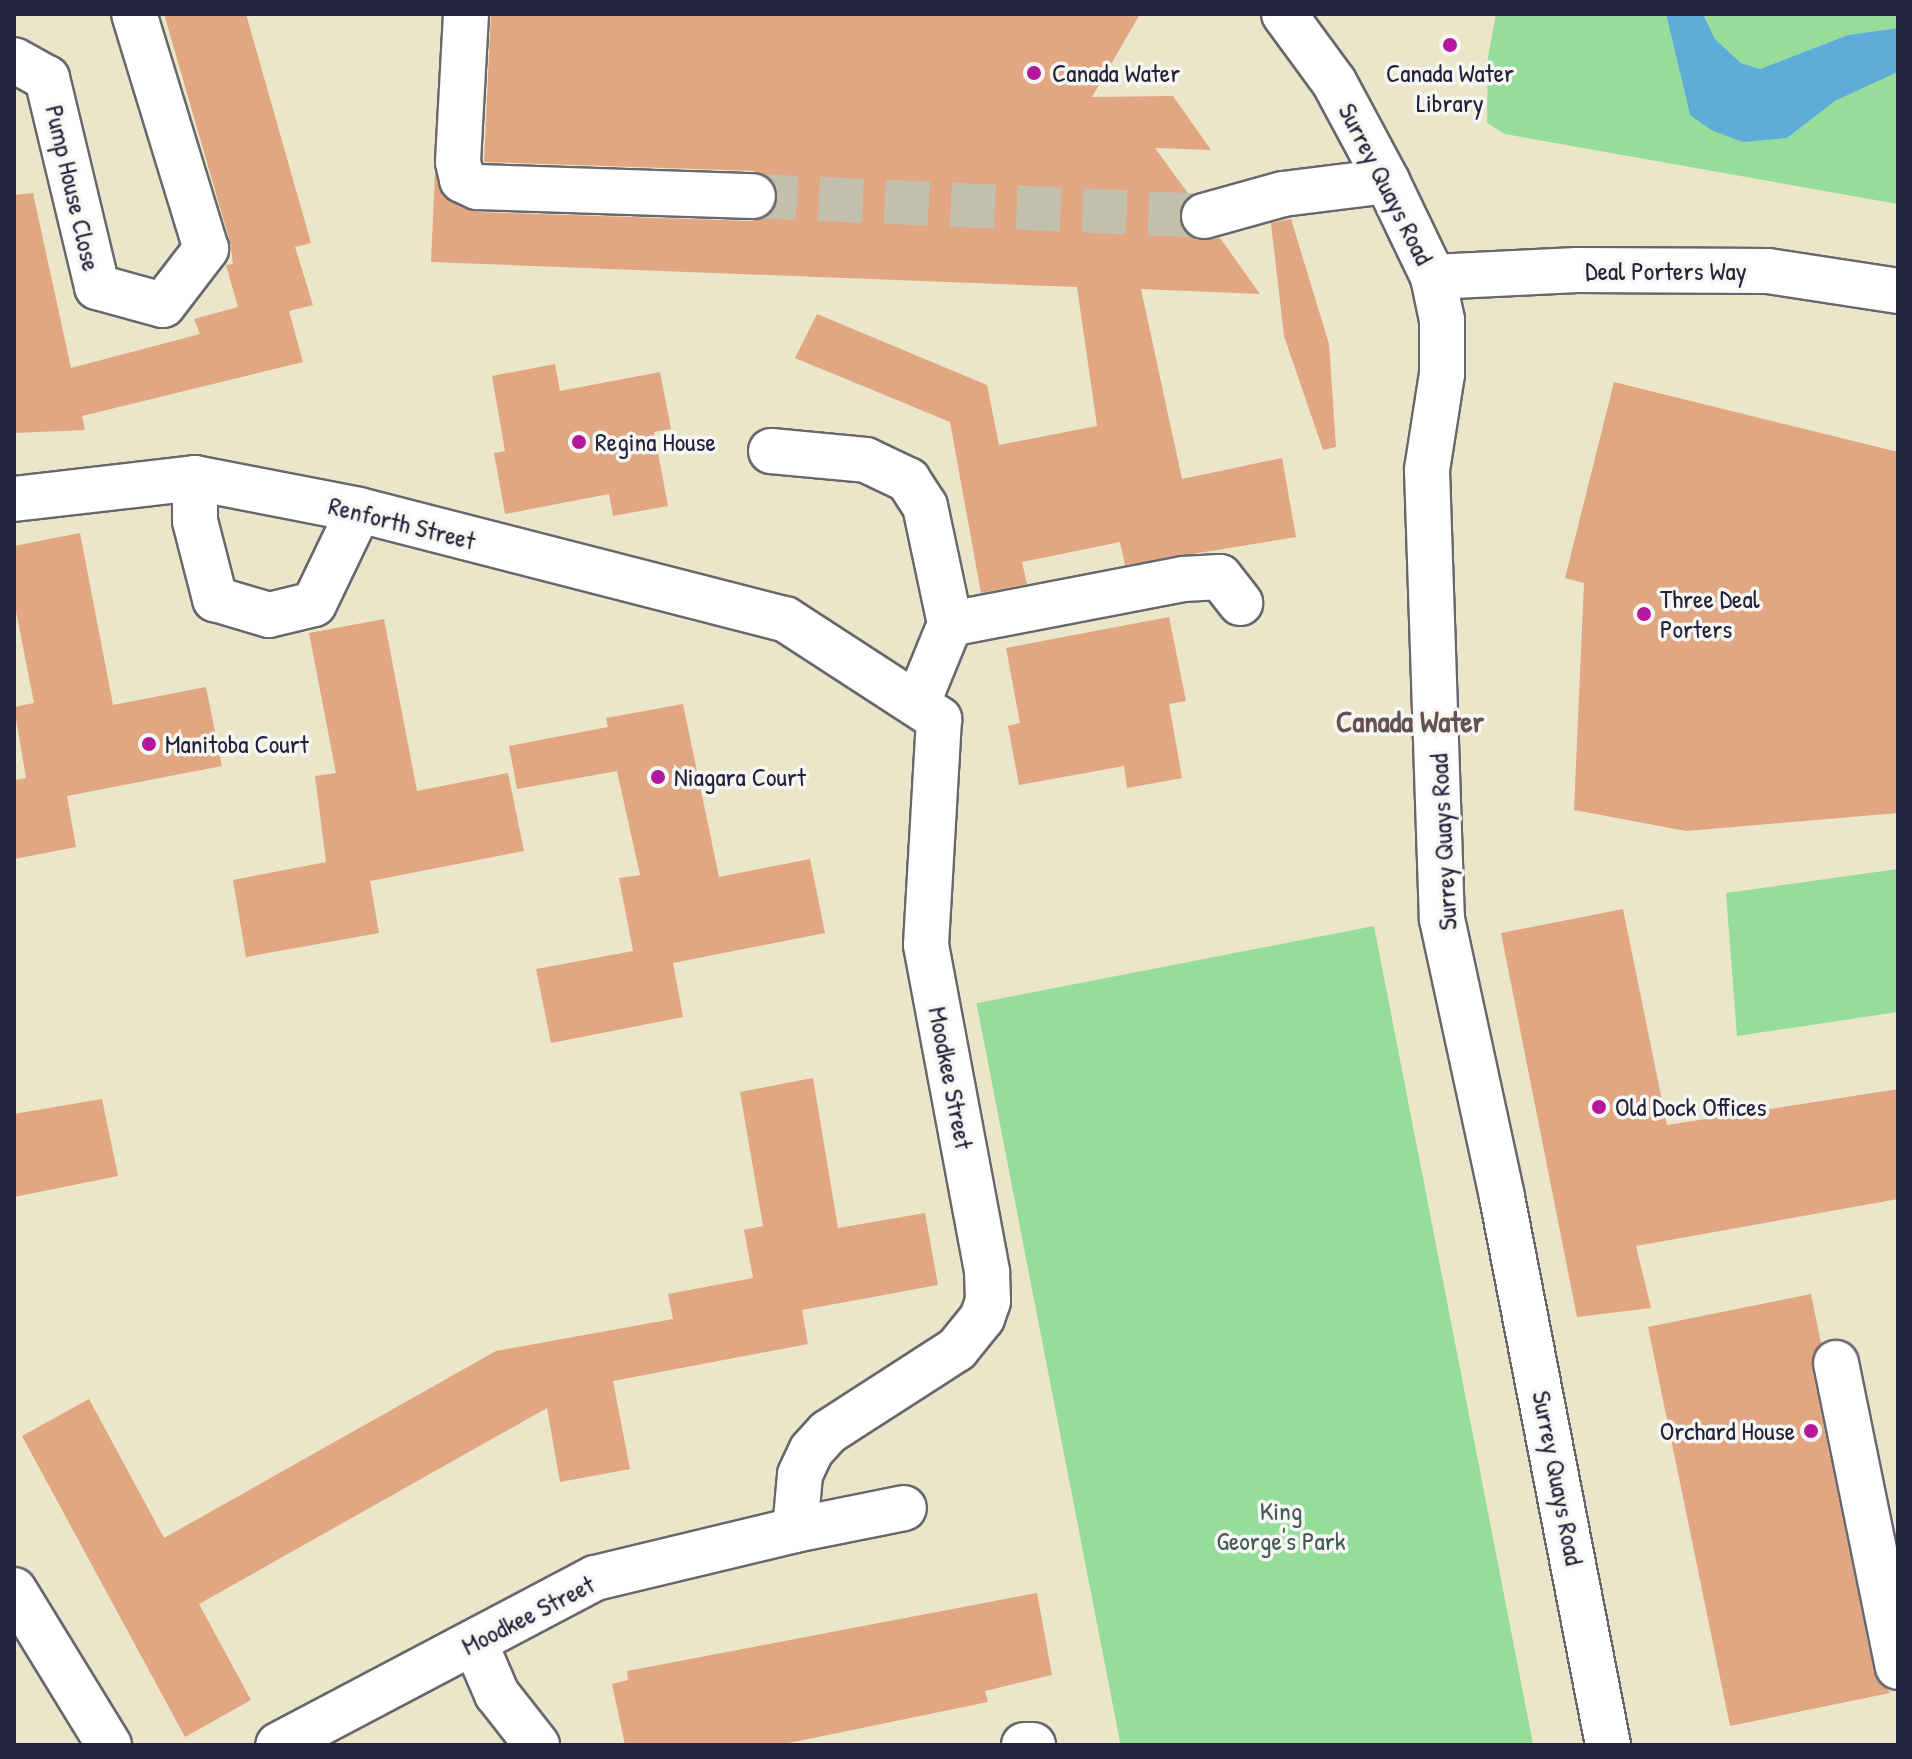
<!DOCTYPE html>
<html>
<head>
<meta charset="utf-8">
<style>
  body { margin:0 }
  #map { position:relative; width:1912px; height:1759px; overflow:hidden; background:#ebe6ca; font-family:"Patrick Hand",sans-serif }
  div>[style] { position:absolute }
  .green>* { inset:0; background:#95dd98; transform-origin:0 0 }
  .water>* { inset:0; background:#5eadd8 }
  .building>* { inset:0; background:#e1a682 }
  .minor-tunnel>* { height:44px; margin-top:-22px; transform-origin:0; background:repeating-linear-gradient(90deg,#c3bfad 0 44px,transparent 0 66px) }
  .roads { filter:drop-shadow(2px 0 #68676d) drop-shadow(-2px 0 #68676d) drop-shadow(0 2px #68676d) drop-shadow(0 -2px #68676d) }
  .minor>* { height:44px; margin:-22px; padding:0 22px; transform-origin:22px; border-radius:22px; background:#fff }
  .dots>* { width:22px; height:22px; translate:-50% -50%; box-sizing:border-box; border:4px solid #f6f6f2; border-radius:50% }
  span { translate:-50% -50%; white-space:nowrap; text-align:center; line-height:1.15; -webkit-text-stroke:7px #f6f6f2; paint-order:stroke }
  .poi-label { font-size:26px; color:#22223b }
  .left { translate:0 -50%; text-align:left }
  .right { translate:-100% -50%; text-align:right }
  .street-label { font-size:26px; color:#22223b }
  .park-label { font-size:26px; color:#445a57 }
  .quarter-label { font-size:30px; color:#655054; font-weight:700 }
  .frame { position:absolute; inset:0; border:16px solid #22223b; pointer-events:none }
</style>
</head>
<body>
<div id="map">
  <div class="green">
    <i style="clip-path:polygon(1496px 14px,1666px 14px,1690px 115px,1787px 138px,1835px 101px,1898px 72px,1898px 204px,1505px 134px,1487px 123px,1488px 57px)"></i>
    <i style="clip-path:polygon(1703px 14px,1898px 14px,1898px 28px,1848px 35px,1760px 69px,1741px 63px,1715px 39px)"></i>
    <i style="clip-path:polygon(1898px 869px,1898px 1012px,1737px 1036px,1726px 893px)"></i>
    <i style="left:1374px;top:926px;width:834px;height:405px;rotate:79deg"></i>
  </div>
  <div class="water">
    <i style="clip-path:polygon(1666px 14px,1703px 14px,1715px 39px,1741px 63px,1760px 69px,1848px 35px,1898px 28px,1898px 72px,1835px 101px,1787px 138px,1743px 142px,1711px 130px,1690px 115px)"></i>
  </div>
  <div class="building">
    <i style="clip-path:polygon(164px 14px,246px 14px,311px 243px,295px 247px,313px 305px,289px 311px,303px 362px,82px 416px,85px 430px,14px 433px,14px 195px,33px 193px,71px 368px,200px 334px,194px 319px,238px 307px,226px 265px,233px 264px,230px 242px)"></i>
    <i style="clip-path:polygon(491px 14px,1140px 14px,1092px 97px,1173px 96px,1211px 150px,1155px 148px,1190px 196px,1180px 209px,1180px 223px,1197px 240px,1220px 238px,1260px 294px,1141px 289px,1182px 479px,1282px 458px,1296px 537px,1125px 565px,1120px 542px,1022px 562px,1027px 584px,981px 593px,950px 422px,795px 358px,817px 314px,987px 385px,999px 445px,1097px 426px,1077px 287px,431px 262px,435px 172px,443px 196px,476px 212px,752px 221px,765px 218px,778px 198px,775px 184px,754px 171px,484px 162px)"></i>
    <i style="clip-path:polygon(1291px 219px,1329px 344px,1336px 447px,1323px 450px,1284px 336px,1271px 223px)"></i>
    <i style="clip-path:polygon(555px 364px,560px 391px,660px 372px,671px 429px,654px 432px,668px 506px,613px 516px,609px 494px,505px 514px,494px 453px,505px 451px,492px 376px)"></i>
    <i style="clip-path:polygon(1614px 382px,1898px 452px,1898px 813px,1686px 831px,1574px 810px,1584px 583px,1565px 578px)"></i>
    <i style="clip-path:polygon(80px 533px,113px 705px,206px 687px,222px 766px,67px 796px,76px 847px,14px 859px,14px 780px,26px 778px,14px 707px,34px 703px,14px 601px,14px 546px)"></i>
    <i style="clip-path:polygon(1169px 617px,1186px 701px,1169px 704px,1182px 778px,1127px 788px,1124px 766px,1019px 785px,1008px 726px,1020px 723px,1006px 648px)"></i>
    <i style="clip-path:polygon(384px 619px,417px 791px,508px 773px,524px 851px,370px 881px,379px 933px,246px 957px,233px 880px,326px 862px,315px 776px,336px 773px,309px 633px)"></i>
    <i style="clip-path:polygon(683px 704px,719px 877px,810px 859px,825px 933px,673px 963px,683px 1017px,551px 1043px,536px 969px,633px 951px,619px 878px,640px 875px,617px 771px,517px 789px,509px 746px,608px 727px,606px 718px)"></i>
    <i style="clip-path:polygon(1623px 909px,1667px 1125px,1898px 1089px,1898px 1199px,1636px 1246px,1651px 1308px,1577px 1317px,1501px 933px)"></i>
    <i style="clip-path:polygon(813px 1078px,838px 1228px,925px 1213px,938px 1285px,802px 1310px,808px 1344px,613px 1381px,630px 1469px,560px 1482px,547px 1408px,199px 1604px,251px 1700px,185px 1737px,22px 1436px,89px 1399px,164px 1538px,496px 1351px,673px 1319px,668px 1294px,753px 1278px,744px 1230px,763px 1226px,740px 1092px)"></i>
    <i style="clip-path:polygon(102px 1099px,118px 1176px,14px 1197px,14px 1114px)"></i>
    <i style="clip-path:polygon(1811px 1294px,1821px 1343px,1812px 1368px,1874px 1672px,1890px 1693px,1730px 1726px,1648px 1327px)"></i>
    <i style="clip-path:polygon(1037px 1593px,1052px 1675px,985px 1691px,988px 1702px,779px 1745px,625px 1745px,612px 1684px,628px 1680px,627px 1671px)"></i>
  </div>
  <div class="minor-tunnel">
    <i style="left:753px;top:196px;width:451px;rotate:2.5deg"></i>
  </div>
  <div class="roads">
    <div class="minor">
      <i style="left:466px;top:14px;width:148px;rotate:93.1deg"></i>
      <i style="left:458px;top:162px;width:18px;rotate:77deg"></i>
      <i style="left:462px;top:180px;width:17px;rotate:25deg"></i>
      <i style="left:477px;top:187px;width:276px;rotate:1.9deg"></i>
      <i style="left:1284px;top:14px;width:84px;rotate:53.7deg"></i>
      <i style="left:1334px;top:82px;width:112px;rotate:61.8deg"></i>
      <i style="left:1387px;top:181px;width:106px;rotate:64.4deg"></i>
      <i style="left:1433px;top:277px;width:44px;rotate:78.2deg"></i>
      <i style="left:1442px;top:320px;width:54px;rotate:90deg"></i>
      <i style="left:1442px;top:374px;width:97px;rotate:98.9deg"></i>
      <i style="left:1427px;top:470px;width:449px;rotate:88.1deg"></i>
      <i style="left:1442px;top:919px;width:284px;rotate:77.8deg"></i>
      <i style="left:1502px;top:1197px;width:558px;rotate:79.05deg"></i>
      <i style="left:14px;top:60px;width:38px;rotate:29deg"></i>
      <i style="left:47px;top:78px;width:215px;rotate:76.5deg"></i>
      <i style="left:97px;top:287px;width:68px;rotate:15.3deg"></i>
      <i style="left:163px;top:305px;width:71px;rotate:-52.5deg"></i>
      <i style="left:206px;top:249px;width:246px;rotate:-107deg"></i>
      <i style="left:1204px;top:216px;width:82px;rotate:-15.6deg"></i>
      <i style="left:1283px;top:194px;width:105px;rotate:-7.1deg"></i>
      <i style="left:1433px;top:277px;width:144px;rotate:-2.8deg"></i>
      <i style="left:1577px;top:270px;width:191px;rotate:0.3deg"></i>
      <i style="left:1768px;top:271px;width:132px;rotate:8.7deg"></i>
      <i style="left:771px;top:451px;width:95px;rotate:5.4deg"></i>
      <i style="left:866px;top:460px;width:47px;rotate:25.5deg"></i>
      <i style="left:908px;top:480px;width:31px;rotate:57deg"></i>
      <i style="left:925px;top:506px;width:121px;rotate:78deg"></i>
      <i style="left:950px;top:624px;width:87px;rotate:112.2deg"></i>
      <i style="left:195px;top:478px;width:43px;rotate:90deg"></i>
      <i style="left:195px;top:521px;width:81px;rotate:75.6deg"></i>
      <i style="left:215px;top:599px;width:56px;rotate:16.5deg"></i>
      <i style="left:269px;top:615px;width:46px;rotate:-13.7deg"></i>
      <i style="left:314px;top:604px;width:104px;rotate:-64.4deg"></i>
      <i style="left:14px;top:499px;width:182px;rotate:-6.6deg"></i>
      <i style="left:195px;top:478px;width:167px;rotate:11deg"></i>
      <i style="left:359px;top:510px;width:440px;rotate:14.4deg"></i>
      <i style="left:785px;top:619px;width:184px;rotate:33deg"></i>
      <i style="left:939px;top:719px;width:226px;rotate:93.3deg"></i>
      <i style="left:926px;top:945px;width:333px;rotate:79.4deg"></i>
      <i style="left:987px;top:1272px;width:29px;rotate:88deg"></i>
      <i style="left:988px;top:1301px;width:18px;rotate:109deg"></i>
      <i style="left:982px;top:1318px;width:40px;rotate:129deg"></i>
      <i style="left:957px;top:1349px;width:153px;rotate:147.2deg"></i>
      <i style="left:828px;top:1432px;width:25px;rotate:132deg"></i>
      <i style="left:811px;top:1451px;width:26px;rotate:115deg"></i>
      <i style="left:800px;top:1475px;width:55px;rotate:95.2deg"></i>
      <i style="left:795px;top:1530px;width:206px;rotate:166.5deg"></i>
      <i style="left:595px;top:1578px;width:358px;rotate:152.2deg"></i>
      <i style="left:950px;top:624px;width:237px;rotate:-10.9deg"></i>
      <i style="left:1183px;top:579px;width:37px;rotate:-3deg"></i>
      <i style="left:1220px;top:577px;width:33px;rotate:52deg"></i>
      <i style="left:1836px;top:1363px;width:310px;rotate:78.5deg"></i>
      <i style="left:795px;top:1530px;width:111px;rotate:-11.4deg"></i>
      <i style="left:14px;top:1590px;width:182px;rotate:58.5deg"></i>
      <i style="left:475px;top:1643px;width:56px;rotate:66.7deg"></i>
      <i style="left:497px;top:1694px;width:65px;rotate:51.9deg"></i>
      <i style="left:1024px;top:1745px;width:9px"></i>
    </div>
  </div>
  <div class="dots">
    <i style="left:1450px;top:45px;background:#b5179e"></i>
    <i style="left:1034px;top:73px;background:#b5179e"></i>
    <i style="left:579px;top:442px;background:#b5179e"></i>
    <i style="left:1644px;top:614px;background:#b5179e"></i>
    <i style="left:149px;top:744px;background:#b5179e"></i>
    <i style="left:658px;top:777px;background:#b5179e"></i>
    <i style="left:1599px;top:1107px;background:#b5179e"></i>
    <i style="left:1811px;top:1431px;background:#b5179e"></i>
  </div>
  <div class="poi-label">
    <span class="left" style="left:1052px;top:73px">Canada Water</span>
    <span style="left:1450px;top:88px">Canada Water<br>Library</span>
    <span class="left" style="left:595px;top:442px">Regina House</span>
    <span class="left" style="left:1660px;top:614px">Three Deal<br>Porters</span>
    <span class="left" style="left:165px;top:744px">Manitoba Court</span>
    <span class="left" style="left:674px;top:777px">Niagara Court</span>
    <span class="left" style="left:1615px;top:1107px">Old Dock Offices</span>
    <span class="right" style="left:1795px;top:1431px">Orchard House</span>
  </div>
  <div class="street-label">
    <span style="left:1386px;top:184px;rotate:63deg">Surrey Quays Road</span>
    <span style="left:73px;top:188px;rotate:77deg">Pump House Close</span>
    <span style="left:1666px;top:271px">Deal Porters Way</span>
    <span style="left:402px;top:523px;rotate:14deg">Renforth Street</span>
    <span style="left:1443px;top:842px;rotate:-93deg">Surrey Quays Road</span>
    <span style="left:951px;top:1078px;rotate:79deg">Moodkee Street</span>
    <span style="left:1558px;top:1478px;rotate:79deg">Surrey Quays Road</span>
    <span style="left:528px;top:1615px;rotate:-27deg">Moodkee Street</span>
  </div>
  <div class="park-label">
    <span style="left:1281px;top:1526px">King<br>George's Park</span>
  </div>
  <div class="quarter-label">
    <span style="left:1410px;top:721px">Canada Water</span>
  </div>
  <div class="frame"></div>
</div>
</body>
</html>
